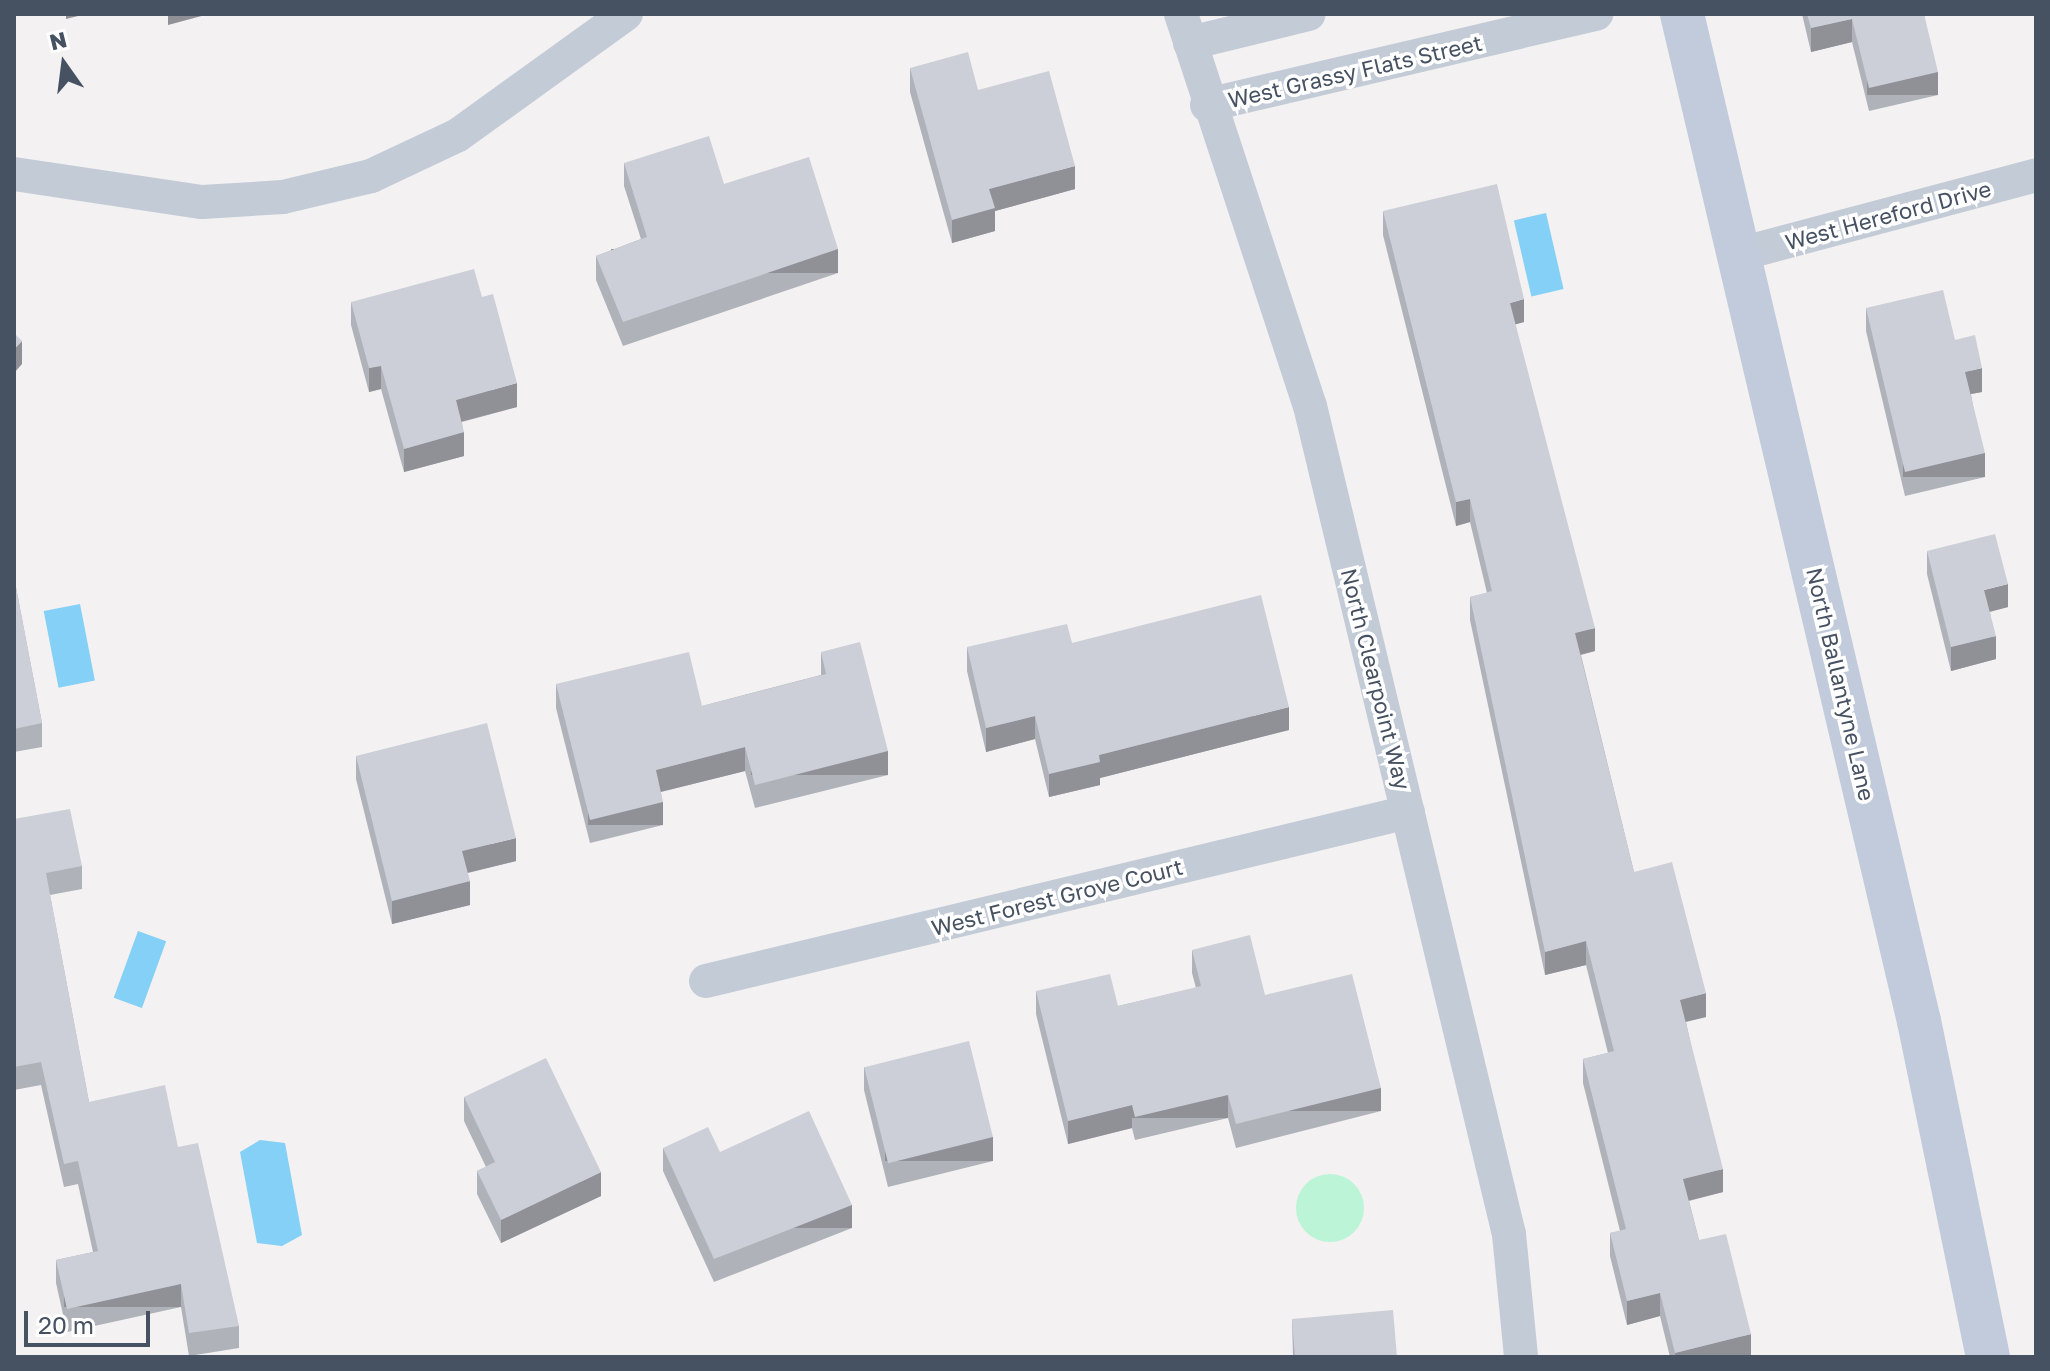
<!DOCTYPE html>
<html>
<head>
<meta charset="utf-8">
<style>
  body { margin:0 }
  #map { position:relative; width:2050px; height:1371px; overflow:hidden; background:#f3f1f1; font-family:"Golos Text",sans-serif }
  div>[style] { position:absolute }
  .green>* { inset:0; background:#bcf4d8 }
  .round { border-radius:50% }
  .water>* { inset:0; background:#84d0f6; transform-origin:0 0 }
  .street>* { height:34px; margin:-17px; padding:0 17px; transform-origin:17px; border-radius:17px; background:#c3cbd7 }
  .secondary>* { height:44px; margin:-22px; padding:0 22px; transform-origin:22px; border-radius:22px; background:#c2cbdb }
  .wall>* { inset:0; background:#afb2b9 }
  .shaded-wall>* { inset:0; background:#8f9196; transform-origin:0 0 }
  .building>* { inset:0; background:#cccfd7; transform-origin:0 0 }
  span { translate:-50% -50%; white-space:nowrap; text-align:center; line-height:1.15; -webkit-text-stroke:7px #fff; paint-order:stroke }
  .street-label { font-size:22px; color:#465161 }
  .frame { position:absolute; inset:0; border:16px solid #465161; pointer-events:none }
  .north { position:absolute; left:24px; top:24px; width:80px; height:80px; -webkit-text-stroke:6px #fff; paint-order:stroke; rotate:346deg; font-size:22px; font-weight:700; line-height:32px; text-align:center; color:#465161 }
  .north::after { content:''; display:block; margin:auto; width:28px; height:36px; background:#465161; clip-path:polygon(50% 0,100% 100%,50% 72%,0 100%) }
  .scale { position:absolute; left:24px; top:1311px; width:126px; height:36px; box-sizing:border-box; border:4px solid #465161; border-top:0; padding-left:10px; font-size:24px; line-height:28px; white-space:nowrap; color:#465161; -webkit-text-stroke:6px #fff; paint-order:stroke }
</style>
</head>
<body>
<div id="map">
  <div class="green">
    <i class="round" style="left:1296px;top:1174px;width:68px;height:68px"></i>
  </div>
  <div class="water">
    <i style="left:1546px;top:213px;width:78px;height:33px;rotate:77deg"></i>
    <i style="left:80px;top:604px;width:78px;height:37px;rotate:79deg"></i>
    <i style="left:138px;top:931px;width:30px;height:71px;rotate:20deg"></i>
    <i style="clip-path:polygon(260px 1140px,285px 1143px,302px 1235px,282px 1246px,257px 1243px,240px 1152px)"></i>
  </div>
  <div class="street">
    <i style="left:1181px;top:14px;width:413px;rotate:71.8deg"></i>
    <i style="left:1310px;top:406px;width:852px;rotate:76.49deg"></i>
    <i style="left:1509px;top:1234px;width:124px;rotate:84.4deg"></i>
    <i style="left:1190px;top:43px;width:122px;rotate:-13.7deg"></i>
    <i style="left:1207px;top:105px;width:400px;rotate:-13.2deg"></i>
    <i style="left:14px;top:174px;width:190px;rotate:8.5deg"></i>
    <i style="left:202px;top:202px;width:81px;rotate:-3.5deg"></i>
    <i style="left:283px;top:197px;width:90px;rotate:-13.4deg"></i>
    <i style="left:371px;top:176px;width:96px;rotate:-25.2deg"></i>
    <i style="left:458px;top:135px;width:207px;rotate:-35.8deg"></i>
    <i style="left:1740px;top:254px;width:306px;rotate:-14.9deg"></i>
    <i style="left:706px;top:981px;width:722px;rotate:-13.54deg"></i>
  </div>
  <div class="secondary">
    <i style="left:1682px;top:14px;width:1035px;rotate:76.76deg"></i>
    <i style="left:1919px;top:1021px;width:343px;rotate:78.4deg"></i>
  </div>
  <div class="wall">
    <i style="clip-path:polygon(1802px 14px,1924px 14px,1938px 95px,1869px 111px,1852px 42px,1811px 52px)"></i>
    <i style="clip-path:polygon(910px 68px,978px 90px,1075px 189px,995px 211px,995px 231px,952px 243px,910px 92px)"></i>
    <i style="clip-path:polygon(624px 163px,724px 184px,838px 273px,623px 346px,596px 280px,596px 256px,641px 239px,624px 186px)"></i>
    <i style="clip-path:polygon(1383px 211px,1524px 322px,1515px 324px,1595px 651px,1581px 655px,1634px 872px,1706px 1017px,1686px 1022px,1723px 1192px,1689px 1201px,1699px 1240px,1751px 1357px,1670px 1357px,1660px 1316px,1627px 1325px,1610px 1256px,1610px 1233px,1620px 1231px,1583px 1083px,1583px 1059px,1608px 1053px,1586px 965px,1545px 975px,1470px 620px,1470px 597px,1487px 593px,1470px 522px,1456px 526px,1383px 235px)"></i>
    <i style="clip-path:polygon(351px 302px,517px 407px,462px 422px,464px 456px,404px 472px,381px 389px,369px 392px,351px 325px)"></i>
    <i style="clip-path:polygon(1866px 308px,1955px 340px,1982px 392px,1971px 394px,1985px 477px,1905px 496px,1866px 331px)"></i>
    <i style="clip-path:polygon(1927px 551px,2008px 607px,1990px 612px,1996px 659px,1951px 671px,1927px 574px)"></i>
    <i style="clip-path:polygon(14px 577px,42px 723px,42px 747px,14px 752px)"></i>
    <i style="clip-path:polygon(1072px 643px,1289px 730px,1100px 778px,1100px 785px,1049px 797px,1035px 739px,986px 752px,967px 671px,967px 647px)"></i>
    <i style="clip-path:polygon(821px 652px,888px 775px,755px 808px,745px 771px,661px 792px,663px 825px,590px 843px,556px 708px,556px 684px,702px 706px,821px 675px)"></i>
    <i style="clip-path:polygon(356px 756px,516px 861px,468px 873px,470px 905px,392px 924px,356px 779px)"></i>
    <i style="clip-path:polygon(14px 819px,82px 866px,82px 889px,50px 895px,89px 1102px,178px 1147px,239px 1326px,239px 1348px,189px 1356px,181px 1307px,67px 1332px,56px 1283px,56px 1260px,93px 1252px,78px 1184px,64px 1187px,41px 1085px,14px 1090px)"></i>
    <i style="clip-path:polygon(1192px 950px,1265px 995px,1381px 1111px,1236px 1148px,1228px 1118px,1135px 1140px,1132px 1128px,1068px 1144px,1036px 1014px,1036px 991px,1118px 1006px,1196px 988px,1192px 973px)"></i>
    <i style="clip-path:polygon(864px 1067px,993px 1161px,888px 1187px,864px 1090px)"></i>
    <i style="clip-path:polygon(464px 1097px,601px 1196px,501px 1243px,477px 1194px,477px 1171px,486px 1167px,464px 1121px)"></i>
    <i style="clip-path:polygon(663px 1148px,720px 1152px,852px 1228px,714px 1282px,663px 1171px)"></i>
    <i style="clip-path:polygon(1292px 1319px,1397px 1357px,1293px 1357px)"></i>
  </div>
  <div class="shaded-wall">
    <i style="clip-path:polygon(66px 14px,86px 14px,66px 19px)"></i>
    <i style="clip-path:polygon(168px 14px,209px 14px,168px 25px)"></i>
    <i style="clip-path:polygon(1852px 19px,1852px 42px,1811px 52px,1811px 28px)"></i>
    <i style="left:1938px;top:72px;width:23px;height:71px;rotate:90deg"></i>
    <i style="clip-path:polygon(1075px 166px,1075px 189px,995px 211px,995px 231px,952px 243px,952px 220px,989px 189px)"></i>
    <i style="left:838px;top:249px;width:24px;height:227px;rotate:90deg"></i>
    <i style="clip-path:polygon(1524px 299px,1524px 322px,1510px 326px,1510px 303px)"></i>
    <i style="clip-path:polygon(22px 341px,22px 364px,14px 373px,14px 349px)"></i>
    <i style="clip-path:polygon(381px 366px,381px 389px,369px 392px,369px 368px)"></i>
    <i style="clip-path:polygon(1982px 368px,1982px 392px,1965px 395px,1965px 372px)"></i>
    <i style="clip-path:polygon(517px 383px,517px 407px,456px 423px,456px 400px)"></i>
    <i style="clip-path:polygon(464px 432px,464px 456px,404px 472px,404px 449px)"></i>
    <i style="left:1985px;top:453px;width:24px;height:82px;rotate:90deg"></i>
    <i style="clip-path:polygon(1470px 499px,1470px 522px,1456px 526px,1456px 502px)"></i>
    <i style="clip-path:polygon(2008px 584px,2008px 607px,1984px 613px,1984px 590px)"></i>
    <i style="clip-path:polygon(1595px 628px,1595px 651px,1575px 656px,1575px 633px)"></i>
    <i style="clip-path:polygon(1996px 636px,1996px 659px,1951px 671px,1951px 647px)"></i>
    <i style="clip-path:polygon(1289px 707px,1289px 730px,1100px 778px,1100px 785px,1049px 797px,1049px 774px,1099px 755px)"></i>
    <i style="clip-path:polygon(1035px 716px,1035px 739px,986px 752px,986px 728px)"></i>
    <i style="clip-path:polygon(745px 747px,745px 771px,656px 793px,656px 770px)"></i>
    <i style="left:888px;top:751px;width:24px;height:137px;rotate:90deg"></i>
    <i style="left:663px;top:802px;width:23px;height:75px;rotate:90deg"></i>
    <i style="clip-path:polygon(516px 838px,516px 861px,462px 874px,462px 851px)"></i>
    <i style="clip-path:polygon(470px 881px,470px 905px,392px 924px,392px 901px)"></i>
    <i style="clip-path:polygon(1586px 941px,1586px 965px,1545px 975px,1545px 952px)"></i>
    <i style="clip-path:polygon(1706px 993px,1706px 1017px,1680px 1023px,1680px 1000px)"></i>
    <i style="left:1381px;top:1088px;width:23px;height:149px;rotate:90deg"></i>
    <i style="left:1228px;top:1095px;width:23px;height:96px;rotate:90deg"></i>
    <i style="clip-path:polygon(1132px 1105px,1132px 1128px,1068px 1144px,1068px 1121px)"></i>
    <i style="left:993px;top:1137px;width:24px;height:108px;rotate:90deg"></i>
    <i style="clip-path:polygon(1723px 1169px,1723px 1192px,1683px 1202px,1683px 1179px)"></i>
    <i style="clip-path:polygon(601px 1172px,601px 1196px,501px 1243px,501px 1220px)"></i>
    <i style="left:852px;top:1205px;width:23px;height:148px;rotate:90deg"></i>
    <i style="left:181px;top:1284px;width:23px;height:117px;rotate:90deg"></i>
    <i style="clip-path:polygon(1660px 1293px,1660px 1316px,1627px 1325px,1627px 1301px)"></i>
    <i style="clip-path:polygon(1751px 1334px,1751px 1357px,1675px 1357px,1675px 1353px)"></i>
  </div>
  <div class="building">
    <i style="clip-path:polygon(1807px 14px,1924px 14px,1938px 72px,1869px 88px,1852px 19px,1811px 28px)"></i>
    <i style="clip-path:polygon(968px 52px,978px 90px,1049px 71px,1075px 166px,989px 189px,995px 208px,952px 220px,910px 68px)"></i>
    <i style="clip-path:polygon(709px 136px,724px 184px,809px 157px,838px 249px,623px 322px,596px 256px,647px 237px,624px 163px)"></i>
    <i style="clip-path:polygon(1497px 184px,1524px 299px,1510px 303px,1595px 628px,1575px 633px,1634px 872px,1672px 862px,1706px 993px,1680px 1000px,1723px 1169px,1683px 1179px,1699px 1240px,1726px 1234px,1751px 1334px,1675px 1353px,1660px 1293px,1627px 1301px,1610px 1233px,1626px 1229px,1583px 1059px,1614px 1051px,1586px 941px,1545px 952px,1470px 597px,1492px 591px,1470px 499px,1456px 502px,1383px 211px)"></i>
    <i style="clip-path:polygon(474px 269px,482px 297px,493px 294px,517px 383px,456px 400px,464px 432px,404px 449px,381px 366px,369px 368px,351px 302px)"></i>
    <i style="clip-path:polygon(1943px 290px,1955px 340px,1975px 335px,1982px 368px,1965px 372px,1985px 453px,1905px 472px,1866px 308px)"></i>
    <i style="clip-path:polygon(14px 333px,22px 341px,14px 349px)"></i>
    <i style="clip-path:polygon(1995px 534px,2008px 584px,1984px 590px,1996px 636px,1951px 647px,1927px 551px)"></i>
    <i style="clip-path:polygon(14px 577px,42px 723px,14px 729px)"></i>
    <i style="clip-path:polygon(1261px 595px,1289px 707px,1099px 755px,1100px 762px,1049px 774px,1035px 716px,986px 728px,967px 647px,1067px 624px,1072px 643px)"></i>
    <i style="clip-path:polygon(860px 642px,888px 751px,755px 785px,745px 747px,656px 770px,663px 802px,590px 820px,556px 684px,689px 652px,702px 706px,826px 674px,821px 652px)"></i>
    <i style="clip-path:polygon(487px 723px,516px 838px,462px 851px,470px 881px,392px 901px,356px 756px)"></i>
    <i style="clip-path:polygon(70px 809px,82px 866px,46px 873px,89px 1102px,165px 1085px,178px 1147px,198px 1143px,239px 1326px,189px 1333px,181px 1284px,67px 1309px,56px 1260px,98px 1251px,78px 1161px,64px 1164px,41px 1062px,14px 1067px,14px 819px)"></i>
    <i style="clip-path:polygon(1250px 935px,1265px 995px,1352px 974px,1381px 1088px,1236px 1124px,1228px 1095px,1135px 1117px,1132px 1105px,1068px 1121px,1036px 991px,1110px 974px,1118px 1006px,1201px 986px,1192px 950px)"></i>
    <i style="left:969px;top:1041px;width:99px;height:108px;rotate:76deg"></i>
    <i style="clip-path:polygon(546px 1058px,601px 1172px,501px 1220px,477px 1171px,495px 1162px,464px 1097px)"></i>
    <i style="clip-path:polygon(809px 1111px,852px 1205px,714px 1259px,663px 1148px,708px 1127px,720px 1152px)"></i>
    <i style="clip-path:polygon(1393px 1310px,1397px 1357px,1295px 1357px,1292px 1319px)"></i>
  </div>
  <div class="street-label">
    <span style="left:1355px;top:71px;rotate:-13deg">West Grassy Flats Street</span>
    <span style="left:1888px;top:215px;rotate:-15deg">West Hereford Drive</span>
    <span style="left:1376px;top:679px;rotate:76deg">North Clearpoint Way</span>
    <span style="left:1841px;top:684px;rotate:77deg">North Ballantyne Lane</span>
    <span style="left:1057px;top:897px;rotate:-14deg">West Forest Grove Court</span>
  </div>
  <div class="frame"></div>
  <div class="north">N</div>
  <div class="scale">20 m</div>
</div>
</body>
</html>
